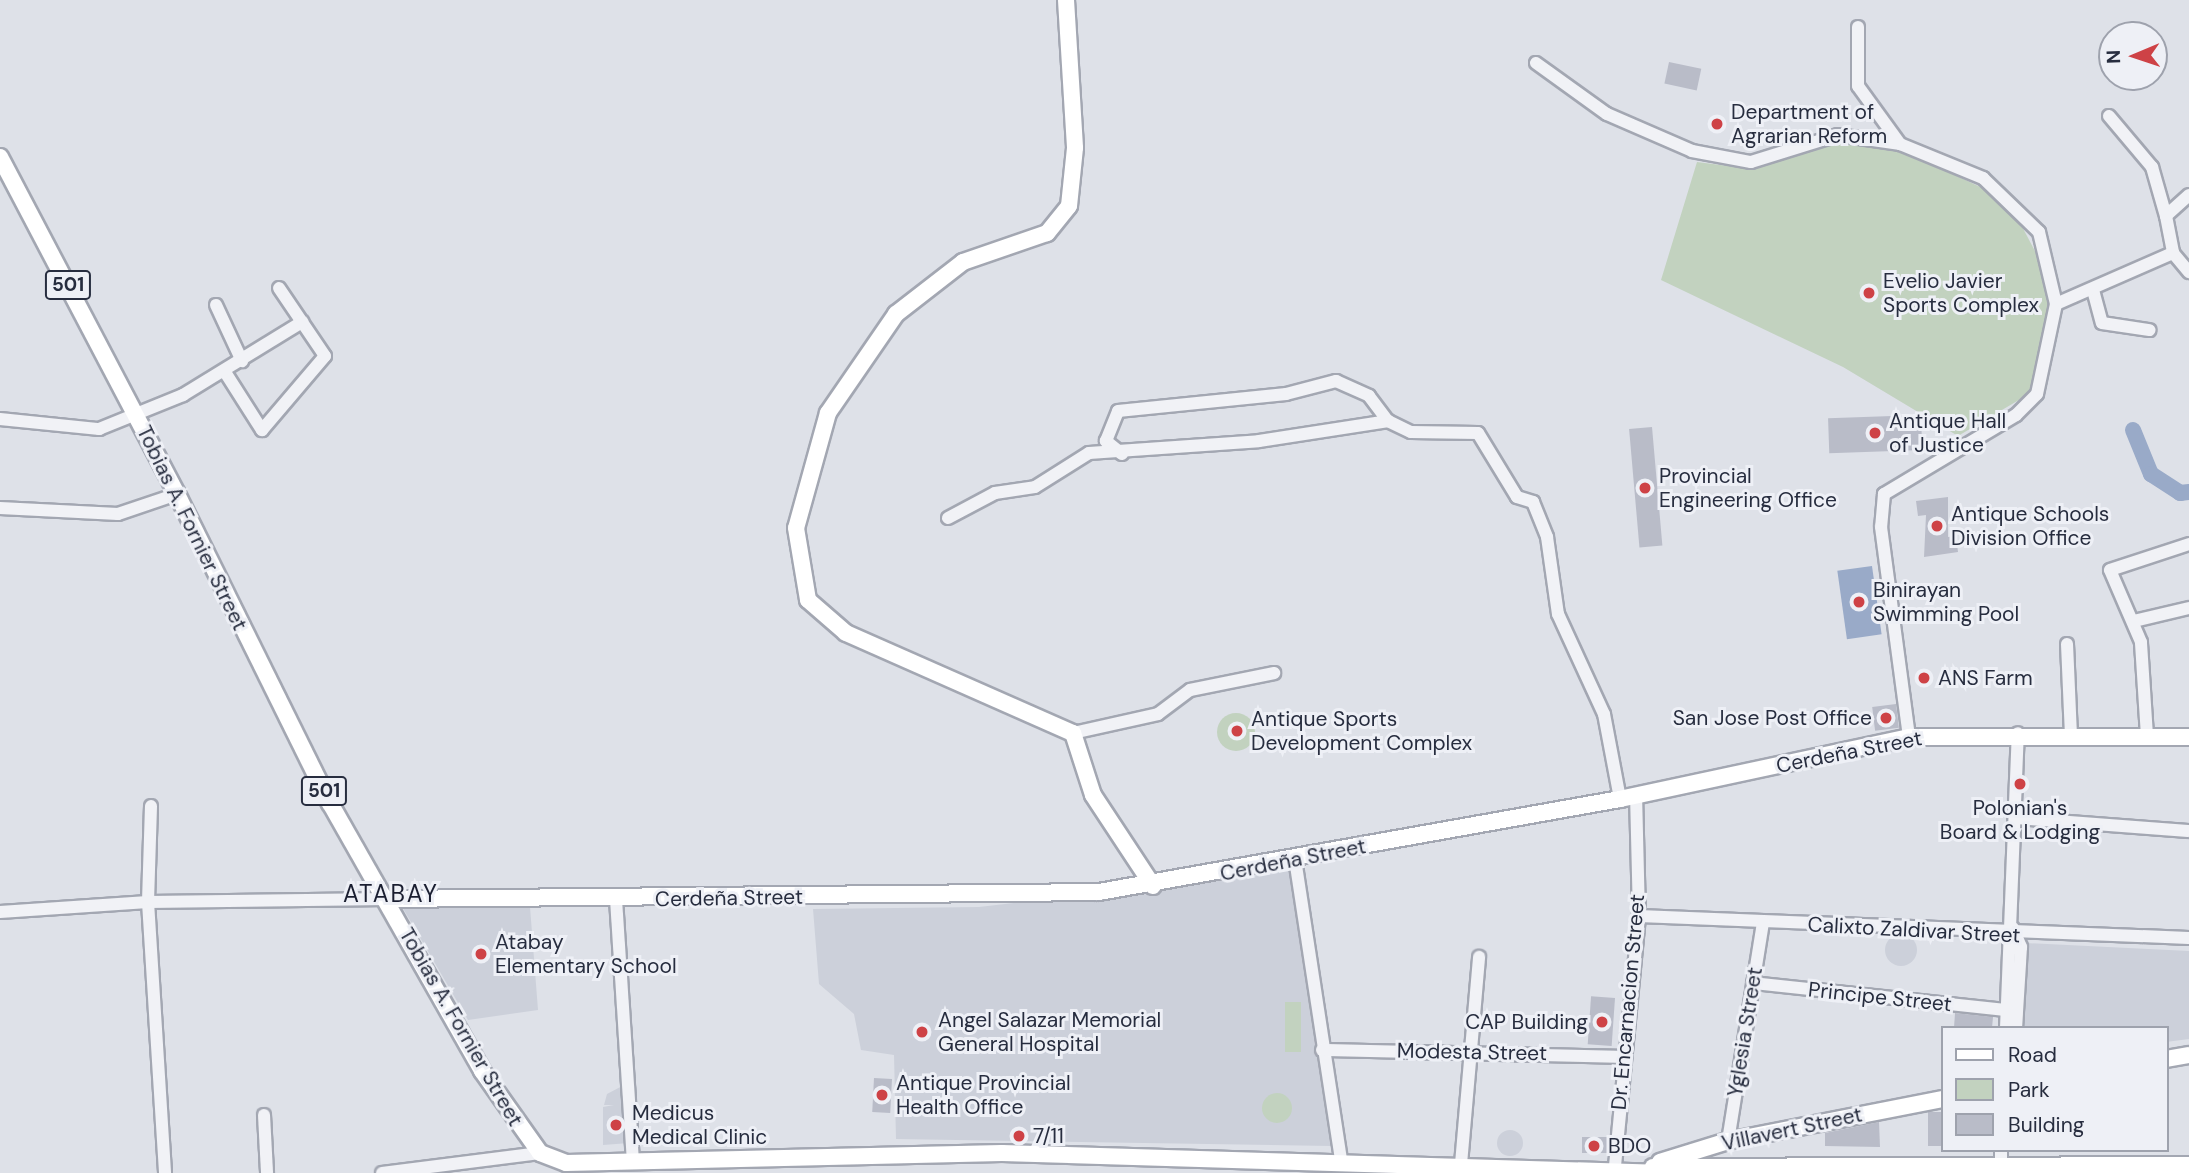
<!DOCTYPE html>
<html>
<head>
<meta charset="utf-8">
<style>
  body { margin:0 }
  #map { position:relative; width:2189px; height:1173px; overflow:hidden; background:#dee1e8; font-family:"DM Sans",sans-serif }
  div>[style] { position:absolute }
  .built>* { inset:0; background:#ccd0da }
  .round { border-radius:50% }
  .green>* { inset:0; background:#c2d2bf; transform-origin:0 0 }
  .water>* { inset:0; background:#99aac8; transform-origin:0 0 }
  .river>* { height:16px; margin:-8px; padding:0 8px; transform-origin:8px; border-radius:8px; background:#99aac8 }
  .building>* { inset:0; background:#b9bcc8; transform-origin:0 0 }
  .roads { filter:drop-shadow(2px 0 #a3a7b2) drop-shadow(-2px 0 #a3a7b2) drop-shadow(0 2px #a3a7b2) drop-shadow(0 -2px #a3a7b2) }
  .minor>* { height:12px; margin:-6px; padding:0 6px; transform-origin:6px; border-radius:6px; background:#f1f2f6 }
  .major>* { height:16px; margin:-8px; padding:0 8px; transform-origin:8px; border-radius:8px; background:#fff }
  .dots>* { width:19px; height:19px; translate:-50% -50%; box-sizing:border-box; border:4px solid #eef0f6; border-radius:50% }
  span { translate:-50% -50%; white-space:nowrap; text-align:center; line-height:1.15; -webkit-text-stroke:6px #eef0f6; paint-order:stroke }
  .shield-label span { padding:2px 5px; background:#eef0f6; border:2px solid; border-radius:5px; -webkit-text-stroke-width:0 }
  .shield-label { font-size:19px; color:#272d3f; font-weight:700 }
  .poi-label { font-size:21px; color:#272d3f }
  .left { translate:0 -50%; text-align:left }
  .right { translate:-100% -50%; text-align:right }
  .street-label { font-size:21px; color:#272d3f }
  .quarter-label { font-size:24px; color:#1a1e30; letter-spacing:2px }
  .legend { position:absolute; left:1941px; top:1026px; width:228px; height:126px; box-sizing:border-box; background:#eef0f6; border:2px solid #9ea2ad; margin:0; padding:9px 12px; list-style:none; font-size:21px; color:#272d3f }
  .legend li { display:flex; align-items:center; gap:14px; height:35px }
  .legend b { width:35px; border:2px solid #9ea2ad }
  .north { position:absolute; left:2098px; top:21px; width:70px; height:70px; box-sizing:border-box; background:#eef0f6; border:2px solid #9ea2ad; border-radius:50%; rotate:268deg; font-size:19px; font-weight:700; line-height:28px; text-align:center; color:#272d3f }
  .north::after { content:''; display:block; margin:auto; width:24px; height:32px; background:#ce4246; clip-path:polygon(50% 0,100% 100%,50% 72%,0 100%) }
</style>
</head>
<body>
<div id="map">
  <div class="built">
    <i style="clip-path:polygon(1289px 871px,1332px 1146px,896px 1139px,894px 1055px,861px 1050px,854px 1014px,819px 984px,813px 909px,979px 907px)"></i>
    <i style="clip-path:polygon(401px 905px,530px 907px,538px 1010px,468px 1020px)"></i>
    <i class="round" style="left:1885px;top:934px;width:32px;height:32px"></i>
    <i style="clip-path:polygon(2026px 943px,2189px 951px,2189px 1039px,2166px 1042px,2166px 1028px,2020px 1028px)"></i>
    <i style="clip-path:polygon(626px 1084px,629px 1143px,603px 1145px,603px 1107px,614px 1105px,604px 1105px,607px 1094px)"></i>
    <i class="round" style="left:1497px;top:1130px;width:26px;height:26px"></i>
  </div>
  <div class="green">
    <i style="clip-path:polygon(1841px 141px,1895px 147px,2008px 200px,2047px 274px,2051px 307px,2037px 381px,2029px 394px,1958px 436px,1843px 367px,1661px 280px,1697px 162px,1752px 169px)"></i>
    <i class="round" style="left:1217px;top:713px;width:38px;height:38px"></i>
    <i style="left:1285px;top:1002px;width:16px;height:50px"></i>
    <i class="round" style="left:1262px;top:1093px;width:30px;height:30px"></i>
  </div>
  <div class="water">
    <i style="left:1872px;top:566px;width:69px;height:35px;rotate:82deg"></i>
  </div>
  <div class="river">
    <i style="left:2133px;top:430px;width:48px;rotate:67.8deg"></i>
    <i style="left:2151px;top:474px;width:35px;rotate:33deg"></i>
    <i style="left:2180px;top:493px;width:9px;rotate:-6deg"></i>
  </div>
  <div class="building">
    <i style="left:1669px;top:62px;width:33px;height:22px;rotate:12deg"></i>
    <i style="left:1921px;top:415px;width:35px;height:93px;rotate:88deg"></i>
    <i style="left:1652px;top:427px;width:119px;height:23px;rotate:85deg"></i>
    <i style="clip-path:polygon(1948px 497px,1948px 537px,1956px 536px,1958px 552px,1924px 557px,1926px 515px,1918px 516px,1916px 501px)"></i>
    <i style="left:1896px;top:704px;width:24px;height:24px;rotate:83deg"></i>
    <i style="left:1615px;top:998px;width:48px;height:24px;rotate:94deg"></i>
    <i style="clip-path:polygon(1955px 1013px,1993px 1017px,1992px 1028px,1954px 1028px)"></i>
    <i style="left:874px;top:1078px;width:18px;height:34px;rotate:3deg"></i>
    <i style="left:1928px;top:1112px;width:14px;height:34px"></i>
    <i style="clip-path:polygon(1879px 1122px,1880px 1147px,1825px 1146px,1825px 1133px)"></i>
    <i style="left:1607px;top:1137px;width:16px;height:25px;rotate:90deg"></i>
  </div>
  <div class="roads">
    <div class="minor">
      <i style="left:1858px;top:27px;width:59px;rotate:90deg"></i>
      <i style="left:1858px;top:86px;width:72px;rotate:54.1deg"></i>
      <i style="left:1536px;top:63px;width:87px;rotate:35.7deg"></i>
      <i style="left:1607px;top:114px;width:93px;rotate:23.5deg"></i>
      <i style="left:1692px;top:151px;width:60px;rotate:10.6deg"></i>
      <i style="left:1751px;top:162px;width:91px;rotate:-17.2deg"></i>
      <i style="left:1838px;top:135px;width:63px;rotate:8.3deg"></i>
      <i style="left:1900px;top:144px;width:90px;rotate:22.3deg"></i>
      <i style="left:1983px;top:178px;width:78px;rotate:44deg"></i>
      <i style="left:2039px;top:232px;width:74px;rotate:76.7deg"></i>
      <i style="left:2056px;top:304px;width:92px;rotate:101.9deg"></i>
      <i style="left:2037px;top:394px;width:30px;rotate:135deg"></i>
      <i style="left:2016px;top:415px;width:154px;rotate:149.1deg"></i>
      <i style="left:1884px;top:494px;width:33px;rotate:95deg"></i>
      <i style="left:1881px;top:527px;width:212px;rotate:82.4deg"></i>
      <i style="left:2109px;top:116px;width:67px;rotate:49.9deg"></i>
      <i style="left:2152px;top:167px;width:51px;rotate:74.1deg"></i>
      <i style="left:2189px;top:195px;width:31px;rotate:138deg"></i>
      <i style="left:2166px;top:216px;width:38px;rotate:79deg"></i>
      <i style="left:2173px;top:253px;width:25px;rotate:50deg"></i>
      <i style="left:2093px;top:290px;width:34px;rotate:75deg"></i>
      <i style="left:2102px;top:323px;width:48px;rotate:8.5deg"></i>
      <i style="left:2056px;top:304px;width:128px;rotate:-23.6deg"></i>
      <i style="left:216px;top:305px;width:62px;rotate:65.1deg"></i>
      <i style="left:225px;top:372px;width:69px;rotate:57.5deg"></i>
      <i style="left:262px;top:430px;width:97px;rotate:-49.6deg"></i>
      <i style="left:325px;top:356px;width:82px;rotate:-124.1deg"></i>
      <i style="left:0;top:419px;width:100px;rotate:5.8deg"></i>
      <i style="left:99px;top:429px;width:91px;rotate:-22deg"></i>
      <i style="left:183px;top:395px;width:140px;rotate:-31.5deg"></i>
      <i style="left:1122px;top:454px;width:21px;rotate:-141deg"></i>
      <i style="left:1106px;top:441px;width:32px;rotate:-68deg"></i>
      <i style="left:1118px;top:411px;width:169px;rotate:-5.8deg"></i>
      <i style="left:1286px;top:394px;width:52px;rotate:-14.6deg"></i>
      <i style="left:1336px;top:381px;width:36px;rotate:24deg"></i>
      <i style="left:1369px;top:396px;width:31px;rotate:53deg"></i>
      <i style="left:0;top:508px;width:118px;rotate:2.9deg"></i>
      <i style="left:118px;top:514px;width:62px;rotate:-18.7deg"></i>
      <i style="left:948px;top:518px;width:53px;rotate:-28deg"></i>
      <i style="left:995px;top:493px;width:40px;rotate:-8.5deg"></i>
      <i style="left:1035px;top:487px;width:64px;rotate:-32.2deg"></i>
      <i style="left:1089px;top:453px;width:170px;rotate:-4deg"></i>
      <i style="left:1259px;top:441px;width:131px;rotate:-8.8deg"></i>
      <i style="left:1388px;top:421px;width:25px;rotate:26deg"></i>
      <i style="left:1411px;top:432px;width:67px;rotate:0.9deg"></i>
      <i style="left:1478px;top:433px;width:75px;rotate:58.6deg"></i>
      <i style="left:1517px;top:497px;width:17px;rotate:17deg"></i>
      <i style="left:1533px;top:502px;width:38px;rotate:68deg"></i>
      <i style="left:1547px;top:537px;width:78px;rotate:81.9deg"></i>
      <i style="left:1558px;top:614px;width:110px;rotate:65.3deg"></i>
      <i style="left:1604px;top:714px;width:86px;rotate:79.3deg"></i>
      <i style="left:2134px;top:621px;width:57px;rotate:-13.3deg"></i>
      <i style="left:2067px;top:644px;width:90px;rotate:87.5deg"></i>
      <i style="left:1073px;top:733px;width:87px;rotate:-12.6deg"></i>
      <i style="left:1158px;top:714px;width:40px;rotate:-37deg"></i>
      <i style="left:1190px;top:690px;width:86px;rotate:-11.4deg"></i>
      <i style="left:2147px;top:736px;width:94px;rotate:-93.7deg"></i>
      <i style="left:2141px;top:642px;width:78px;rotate:-113.3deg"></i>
      <i style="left:2110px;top:570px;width:83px;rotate:-18.2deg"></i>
      <i style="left:151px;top:806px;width:96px;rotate:91.8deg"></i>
      <i style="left:148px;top:902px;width:272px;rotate:86.4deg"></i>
      <i style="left:2016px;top:818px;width:173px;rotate:4.3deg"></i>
      <i style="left:1295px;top:859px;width:305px;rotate:81.3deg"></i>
      <i style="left:616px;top:899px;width:261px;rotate:86.3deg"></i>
      <i style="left:0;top:912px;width:148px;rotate:-3.9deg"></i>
      <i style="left:148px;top:902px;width:239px;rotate:-0.7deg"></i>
      <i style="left:1639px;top:916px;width:550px;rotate:2.29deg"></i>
      <i style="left:2013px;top:928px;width:21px;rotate:67deg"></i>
      <i style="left:2021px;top:947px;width:81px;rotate:93.5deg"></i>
      <i style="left:1753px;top:983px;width:255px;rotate:6.1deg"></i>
      <i style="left:2006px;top:1028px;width:295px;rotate:-87.7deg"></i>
      <i style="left:1322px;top:1050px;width:299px;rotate:1.3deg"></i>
      <i style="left:264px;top:1115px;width:58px;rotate:87deg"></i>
      <i style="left:1728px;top:1141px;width:222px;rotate:-80.9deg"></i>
      <i style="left:1461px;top:1164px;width:208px;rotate:-85deg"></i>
      <i style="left:1615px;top:1166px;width:251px;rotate:-84.5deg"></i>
      <i style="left:1639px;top:916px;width:120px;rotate:-91.4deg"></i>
      <i style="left:382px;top:1173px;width:159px;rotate:-7.2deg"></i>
      <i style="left:2001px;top:1173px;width:23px;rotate:-90deg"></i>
    </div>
    <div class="major">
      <i style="left:1066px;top:0;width:148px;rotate:86.5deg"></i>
      <i style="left:1075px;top:148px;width:58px;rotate:95.9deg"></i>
      <i style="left:1069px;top:206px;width:35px;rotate:129deg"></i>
      <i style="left:1047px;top:233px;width:89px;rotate:161deg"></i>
      <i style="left:963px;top:262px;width:85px;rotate:142.2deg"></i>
      <i style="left:896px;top:314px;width:120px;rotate:124.5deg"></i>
      <i style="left:828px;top:413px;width:119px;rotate:105.5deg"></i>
      <i style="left:796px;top:528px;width:73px;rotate:80.5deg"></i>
      <i style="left:808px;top:600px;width:50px;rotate:41deg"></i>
      <i style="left:846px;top:633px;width:248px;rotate:23.8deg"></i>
      <i style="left:1073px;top:733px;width:65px;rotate:72.1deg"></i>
      <i style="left:1093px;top:795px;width:109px;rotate:56.6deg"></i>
      <i style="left:0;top:157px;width:381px;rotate:62.3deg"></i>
      <i style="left:177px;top:494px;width:345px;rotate:63.7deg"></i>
      <i style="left:330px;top:803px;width:308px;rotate:60.4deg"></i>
      <i style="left:482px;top:1071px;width:100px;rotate:54.7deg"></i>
      <i style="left:540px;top:1153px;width:28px;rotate:21deg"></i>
      <i style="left:566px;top:1163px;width:436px;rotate:-1.3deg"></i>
      <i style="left:1002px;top:1153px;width:662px;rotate:1.73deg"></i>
      <i style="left:387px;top:899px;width:712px;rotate:-0.56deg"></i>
      <i style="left:1099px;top:892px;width:529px;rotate:-10.12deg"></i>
      <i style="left:1620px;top:799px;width:296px;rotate:-12.1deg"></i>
      <i style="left:1909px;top:737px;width:280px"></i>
      <i style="left:2166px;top:1059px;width:23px;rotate:-10deg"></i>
      <i style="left:1660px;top:1162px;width:71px;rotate:-17.2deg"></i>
      <i style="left:1728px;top:1141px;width:218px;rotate:-11.1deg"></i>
      <i style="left:1653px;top:1167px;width:536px;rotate:-0.21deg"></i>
    </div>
  </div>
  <div class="dots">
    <i style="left:1717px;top:124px;background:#ce4246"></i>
    <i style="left:1869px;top:293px;background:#ce4246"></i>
    <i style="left:1875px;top:433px;background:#ce4246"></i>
    <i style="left:1645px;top:488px;background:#ce4246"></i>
    <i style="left:1937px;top:526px;background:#ce4246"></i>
    <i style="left:1859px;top:602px;background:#ce4246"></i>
    <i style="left:1924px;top:678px;background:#ce4246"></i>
    <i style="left:1886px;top:718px;background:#ce4246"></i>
    <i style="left:1237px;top:731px;background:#ce4246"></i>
    <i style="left:2020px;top:784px;background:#ce4246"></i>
    <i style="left:481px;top:954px;background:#ce4246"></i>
    <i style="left:1602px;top:1022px;background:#ce4246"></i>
    <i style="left:922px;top:1032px;background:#ce4246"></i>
    <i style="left:882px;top:1095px;background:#ce4246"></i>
    <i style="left:616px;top:1125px;background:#ce4246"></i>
    <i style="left:1019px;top:1136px;background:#ce4246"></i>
    <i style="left:1594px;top:1146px;background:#ce4246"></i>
  </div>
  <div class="shield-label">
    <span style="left:68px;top:285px">501</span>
    <span style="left:324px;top:791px">501</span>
  </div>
  <div class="poi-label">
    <span class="left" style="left:1731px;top:124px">Department of<br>Agrarian Reform</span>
    <span class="left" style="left:1883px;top:293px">Evelio Javier<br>Sports Complex</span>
    <span class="left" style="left:1889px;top:433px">Antique Hall<br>of Justice</span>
    <span class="left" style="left:1659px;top:488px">Provincial<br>Engineering Office</span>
    <span class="left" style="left:1951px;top:526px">Antique Schools<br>Division Office</span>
    <span class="left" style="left:1873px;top:602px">Binirayan<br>Swimming Pool</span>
    <span class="left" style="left:1938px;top:678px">ANS Farm</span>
    <span class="right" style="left:1872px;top:718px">San Jose Post Office</span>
    <span class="left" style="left:1251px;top:731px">Antique Sports<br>Development Complex</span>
    <span style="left:2020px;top:820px">Polonian's<br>Board &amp; Lodging</span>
    <span class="left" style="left:495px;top:954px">Atabay<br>Elementary School</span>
    <span class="left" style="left:938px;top:1032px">Angel Salazar Memorial<br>General Hospital</span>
    <span class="right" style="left:1588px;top:1022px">CAP Building</span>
    <span class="left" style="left:896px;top:1095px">Antique Provincial<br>Health Office</span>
    <span class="left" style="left:632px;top:1125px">Medicus<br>Medical Clinic</span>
    <span class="left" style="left:1033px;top:1136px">7/11</span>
    <span class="left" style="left:1608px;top:1146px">BDO</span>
  </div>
  <div class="street-label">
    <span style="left:192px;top:528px;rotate:64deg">Tobias A. Fornier Street</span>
    <span style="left:1849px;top:752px;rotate:-11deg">Cerdeña Street</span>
    <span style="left:1293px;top:860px;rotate:-11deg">Cerdeña Street</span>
    <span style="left:729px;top:898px;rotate:-1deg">Cerdeña Street</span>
    <span style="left:1914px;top:930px;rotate:3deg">Calixto Zaldivar Street</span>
    <span style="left:1880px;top:997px;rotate:6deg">Principe Street</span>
    <span style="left:1628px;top:1002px;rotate:-85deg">Dr. Encarnacion Street</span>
    <span style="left:461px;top:1027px;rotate:60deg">Tobias A. Fornier Street</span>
    <span style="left:1745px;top:1032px;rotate:-81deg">Yglesia Street</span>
    <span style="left:1472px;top:1052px;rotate:1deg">Modesta Street</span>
    <span style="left:1792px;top:1129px;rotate:-12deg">Villavert Street</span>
  </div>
  <div class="quarter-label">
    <span style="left:391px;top:894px">ATABAY</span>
  </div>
  <ul class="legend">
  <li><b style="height:9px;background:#fff"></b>Road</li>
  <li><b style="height:19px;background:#c2d2bf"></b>Park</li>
  <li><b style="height:19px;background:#b9bcc8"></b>Building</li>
  </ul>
  <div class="north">N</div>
</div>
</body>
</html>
